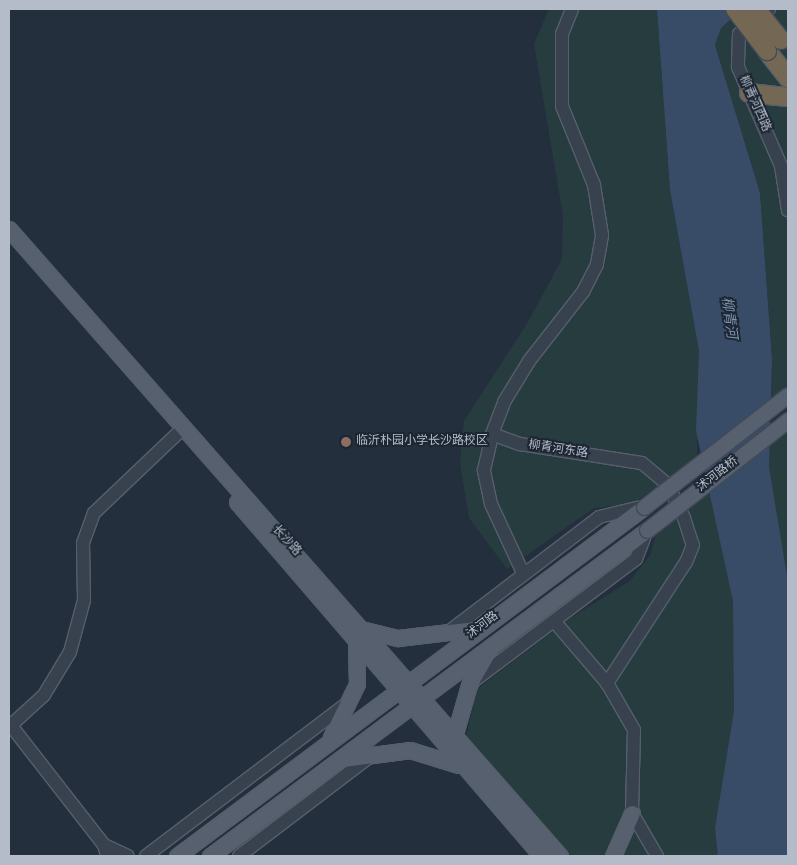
<!DOCTYPE html>
<html>
<head>
<meta charset="utf-8">
<style>
  body { margin:0 }
  #map { position:relative; width:797px; height:865px; overflow:hidden; background:#242f3e; font-family:Overpass,"Noto Sans SC",sans-serif }
  div>[style] { position:absolute }
  .green>* { inset:0; background:#263c3f }
  .water>* { inset:0; background:#394c67 }
  .roads { filter:drop-shadow(1px 0 #565f6c) drop-shadow(-1px 0 #565f6c) drop-shadow(0 1px #565f6c) drop-shadow(0 -1px #565f6c) }
  .minor>* { height:12px; margin:-6px; padding:0 6px; transform-origin:6px; border-radius:6px; background:#38414e }
  .major>* { height:15px; margin:-7.5px; padding:0 7.5px; transform-origin:7.5px; border-radius:7.5px; background:#56606e }
  .highway>* { height:18px; margin:-9px; padding:0 9px; transform-origin:9px; border-radius:9px; background:#746855 }
  .bridges { filter:drop-shadow(1px 0 #414a57) drop-shadow(-1px 0 #414a57) drop-shadow(0 1px #414a57) drop-shadow(0 -1px #414a57) }
  .major-bridge>* { height:15px; margin:-7.5px; padding:0 7.5px; transform-origin:7.5px; border-radius:7.5px; background:#56606e }
  .highway-bridge>* { height:18px; margin:-9px; padding:0 9px; transform-origin:9px; border-radius:9px; background:#746855 }
  .dots>* { width:14px; height:14px; translate:-50% -50%; box-sizing:border-box; border:2px solid #1d2633; border-radius:50% }
  span { translate:-50% -50%; white-space:nowrap; text-align:center; line-height:1.15; -webkit-text-stroke:4px #1d2633; paint-order:stroke }
  .street-label { font-size:12px; color:#b4bcc9 }
  .poi-label { font-size:12px; color:#b4bcc9 }
  .left { translate:0 -50%; text-align:left }
  .water-label { font-size:14px; color:#7c92b1; font-style:italic }
  .frame { position:absolute; inset:0; border:10px solid #b4bcc9; pointer-events:none }
</style>
</head>
<body>
<div id="map">
  <div class="green">
    <i style="clip-path:polygon(549px 9px,657px 9px,670px 190px,699px 351px,697px 459px,632px 504px,594px 508px,507px 569px,469px 518px,460px 463px,464px 421px,528px 322px,562px 259px,563px 216px,534px 44px)"></i>
    <i style="clip-path:polygon(742px 9px,788px 9px,788px 387px,771px 401px,772px 359px,760px 193px,715px 45px,721px 28px)"></i>
    <i style="clip-path:polygon(788px 430px,788px 856px,571px 856px,466px 737px,477px 689px,569px 619px,630px 581px,651px 554px,656px 532px)"></i>
  </div>
  <div class="water">
    <i style="clip-path:polygon(657px 9px,742px 9px,721px 28px,715px 45px,760px 193px,772px 359px,769px 467px,788px 582px,788px 856px,718px 856px,715px 828px,734px 711px,733px 601px,696px 431px,699px 351px,670px 190px)"></i>
  </div>
  <div class="roads">
    <div class="minor">
      <i style="left:769px;top:9px;width:39px;rotate:140deg"></i>
      <i style="left:739px;top:34px;width:33px;rotate:92deg"></i>
      <i style="left:738px;top:67px;width:108px;rotate:66.5deg"></i>
      <i style="left:781px;top:166px;width:45px;rotate:81deg"></i>
      <i style="left:492px;top:434px;width:30px;rotate:20deg"></i>
      <i style="left:520px;top:444px;width:123px;rotate:8.9deg"></i>
      <i style="left:642px;top:463px;width:34px;rotate:40deg"></i>
      <i style="left:668px;top:485px;width:37px;rotate:64deg"></i>
      <i style="left:684px;top:518px;width:28px;rotate:72deg"></i>
      <i style="left:693px;top:545px;width:18px;rotate:112deg"></i>
      <i style="left:686px;top:562px;width:145px;rotate:123.1deg"></i>
      <i style="left:607px;top:683px;width:54px;rotate:60.1deg"></i>
      <i style="left:634px;top:730px;width:83px;rotate:91.4deg"></i>
      <i style="left:632px;top:813px;width:50px;rotate:59.8deg"></i>
      <i style="left:523px;top:573px;width:76px;rotate:-114.9deg"></i>
      <i style="left:491px;top:504px;width:35px;rotate:-102deg"></i>
      <i style="left:484px;top:470px;width:37px;rotate:-77deg"></i>
      <i style="left:492px;top:434px;width:34px;rotate:-69deg"></i>
      <i style="left:504px;top:402px;width:48px;rotate:-58.6deg"></i>
      <i style="left:529px;top:361px;width:88px;rotate:-52deg"></i>
      <i style="left:583px;top:292px;width:31px;rotate:-63deg"></i>
      <i style="left:597px;top:264px;width:29px;rotate:-80deg"></i>
      <i style="left:602px;top:235px;width:51px;rotate:-99.1deg"></i>
      <i style="left:594px;top:185px;width:85px;rotate:-112.1deg"></i>
      <i style="left:562px;top:106px;width:72px;rotate:-90deg"></i>
      <i style="left:562px;top:34px;width:27px;rotate:-68deg"></i>
      <i style="left:554px;top:621px;width:82px;rotate:49.5deg"></i>
      <i style="left:447px;top:633px;width:191px;rotate:-37.3deg"></i>
      <i style="left:599px;top:517px;width:43px;rotate:-13.4deg"></i>
      <i style="left:471px;top:683px;width:206px;rotate:-36.9deg"></i>
      <i style="left:636px;top:559px;width:31px;rotate:-69deg"></i>
      <i style="left:9px;top:723px;width:155px;rotate:52.1deg"></i>
      <i style="left:9px;top:727px;width:47px;rotate:-42.4deg"></i>
      <i style="left:44px;top:695px;width:50px;rotate:-58.8deg"></i>
      <i style="left:70px;top:652px;width:54px;rotate:-74.9deg"></i>
      <i style="left:84px;top:600px;width:57px;rotate:-91deg"></i>
      <i style="left:83px;top:543px;width:32px;rotate:-70deg"></i>
      <i style="left:94px;top:513px;width:116px;rotate:-43.6deg"></i>
      <i style="left:107px;top:856px;width:11px;rotate:-105deg"></i>
      <i style="left:104px;top:845px;width:26px;rotate:25deg"></i>
      <i style="left:146px;top:856px;width:251px;rotate:-37.2deg"></i>
      <i style="left:239px;top:856px;width:167px;rotate:-37.2deg"></i>
    </div>
    <div class="major">
      <i style="left:9px;top:229px;width:835px;rotate:48.69deg"></i>
      <i style="left:237px;top:502px;width:467px;rotate:49.3deg"></i>
      <i style="left:365px;top:630px;width:34px;rotate:14deg"></i>
      <i style="left:398px;top:638px;width:78px;rotate:-6.7deg"></i>
      <i style="left:455px;top:734px;width:51px;rotate:-74.1deg"></i>
      <i style="left:469px;top:685px;width:40px;rotate:-60.3deg"></i>
      <i style="left:331px;top:737px;width:59px;rotate:-63.9deg"></i>
      <i style="left:357px;top:684px;width:44px;rotate:-91.3deg"></i>
      <i style="left:342px;top:759px;width:69px;rotate:-7.5deg"></i>
      <i style="left:410px;top:750px;width:50px;rotate:17.4deg"></i>
      <i style="left:177px;top:856px;width:583px;rotate:-36.77deg"></i>
      <i style="left:210px;top:856px;width:545px;rotate:-36.72deg"></i>
      <i style="left:613px;top:856px;width:47px;rotate:-66.2deg"></i>
    </div>
    <div class="highway">
      <i style="left:767px;top:51px;width:34px;rotate:52deg"></i>
      <i style="left:749px;top:93px;width:39px;rotate:6deg"></i>
    </div>
  </div>
  <div class="bridges">
    <div class="major-bridge">
      <i style="left:644px;top:507px;width:182px;rotate:-37.9deg"></i>
      <i style="left:647px;top:530px;width:179px;rotate:-38deg"></i>
    </div>
    <div class="highway-bridge">
      <i style="left:735px;top:9px;width:53px;rotate:52.7deg"></i>
      <i style="left:756px;top:9px;width:40px;rotate:51deg"></i>
    </div>
  </div>
  <div class="dots">
    <i style="left:346px;top:442px;background:#8d6e63"></i>
  </div>
  <div class="street-label">
    <span style="left:754px;top:104px;rotate:66deg">柳青河西路</span>
    <span style="left:558px;top:450px;rotate:9deg">柳青河东路</span>
    <span style="left:718px;top:475px;rotate:-38deg">沭河路桥</span>
    <span style="left:286px;top:541px;rotate:48deg">长沙路</span>
    <span style="left:483px;top:626px;rotate:-37deg">沭河路</span>
  </div>
  <div class="poi-label">
    <span class="left" style="left:356px;top:442px">临沂朴园小学长沙路校区</span>
  </div>
  <div class="water-label">
    <span style="left:728px;top:318px;rotate:82deg">柳青河</span>
  </div>
  <div class="frame"></div>
</div>
</body>
</html>
